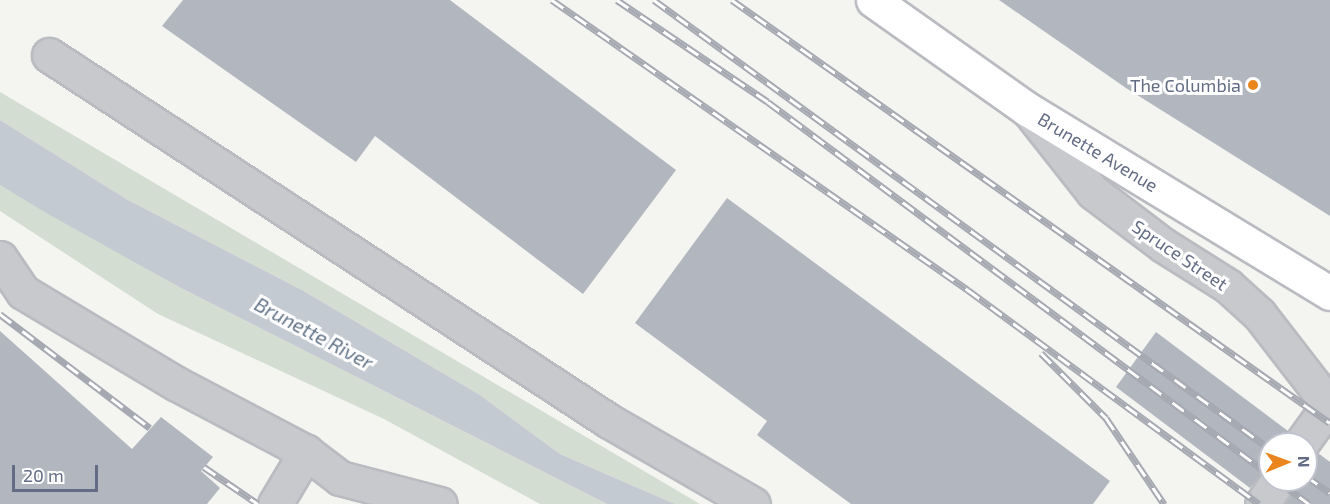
<!DOCTYPE html>
<html>
<head>
<meta charset="utf-8">
<style>
  body { margin:0 }
  #map { position:relative; width:1330px; height:504px; overflow:hidden; background:#f4f5f1; font-family:"Exo 2",sans-serif }
  div>[style] { position:absolute }
  .green>* { inset:0; background:#d3ddd2 }
  .water>* { inset:0; background:#c4cad1 }
  .building>* { inset:0; background:#b2b6be }
  .roads { filter:drop-shadow(2px 0 #b9bbc0) drop-shadow(-2px 0 #b9bbc0) drop-shadow(0 2px #b9bbc0) drop-shadow(0 -2px #b9bbc0) }
  .minor>* { height:33px; margin:-16.5px; padding:0 16.5px; transform-origin:16.5px; border-radius:16.5px; background:#c7c9cd }
  .major>* { height:33px; margin:-16.5px; padding:0 16.5px; transform-origin:16.5px; border-radius:16.5px; background:#fff }
  .rail>* { height:7px; margin-top:-3.5px; transform-origin:0; background:repeating-linear-gradient(90deg,#fff 0 14px,#a6a9b1 0 28px); box-sizing:border-box; border-block:2px solid #a6a9b1 }
  .dots>* { width:16px; height:16px; translate:-50% -50%; box-sizing:border-box; border:3px solid #fff; border-radius:50% }
  span { translate:-50% -50%; white-space:nowrap; text-align:center; line-height:1.15; -webkit-text-stroke:6px #fff; paint-order:stroke }
  .poi-label { font-size:18px; color:#636c84 }
  .right { translate:-100% -50%; text-align:right }
  .street-label { font-size:18px; color:#636c84 }
  .water-label { font-size:20px; color:#637488; font-style:italic }
  .north { position:absolute; left:1258px; top:432px; width:60px; height:60px; box-sizing:border-box; background:#fff; border:2px solid #c1c4ce; border-radius:50%; rotate:89deg; font-size:16px; font-weight:700; line-height:24px; text-align:center; color:#636c84 }
  .north::after { content:''; display:block; margin:auto; width:21px; height:27px; background:#ea861d; clip-path:polygon(50% 0,100% 100%,50% 72%,0 100%) }
  .scale { position:absolute; left:12px; top:465px; width:86px; height:27px; box-sizing:border-box; border:3px solid #636c84; border-top:0; padding-left:8px; font-size:18px; line-height:21px; white-space:nowrap; color:#636c84; -webkit-text-stroke:4px #fff; paint-order:stroke }
</style>
</head>
<body>
<div id="map">
  <div class="green">
    <i style="clip-path:polygon(0 92px,700px 504px,675px 504px,560px 454px,480px 395px,302px 290px,128px 200px,0 120px)"></i>
    <i style="clip-path:polygon(0 185px,179px 287px,607px 504px,540px 504px,384px 419px,158px 314px,0 211px)"></i>
  </div>
  <div class="water">
    <i style="clip-path:polygon(0 120px,128px 200px,302px 290px,480px 395px,560px 454px,675px 504px,607px 504px,179px 287px,48px 214px,0 185px)"></i>
  </div>
  <div class="building">
    <i style="clip-path:polygon(183px 0,450px 0,676px 170px,583px 294px,375px 136px,356px 162px,162px 26px)"></i>
    <i style="clip-path:polygon(999px 0,1330px 0,1330px 216px,1126px 88px)"></i>
    <i style="clip-path:polygon(727px 198px,1110px 481px,1093px 504px,851px 504px,757px 435px,767px 421px,635px 323px)"></i>
    <i style="clip-path:polygon(0 331px,132px 449px,161px 417px,213px 457px,201px 471px,220px 488px,207px 504px,0 504px)"></i>
    <i style="clip-path:polygon(1156px 332px,1288px 431px,1283px 444px,1270px 444px,1270px 463px,1250px 488px,1116px 387px)"></i>
    <i style="clip-path:polygon(1318px 453px,1330px 462px,1330px 504px,1285px 504px,1297px 480px,1306px 480px,1306px 462px)"></i>
  </div>
  <div class="roads">
    <div class="minor">
      <i style="left:49px;top:55px;width:669px;rotate:33.17deg"></i>
      <i style="left:609px;top:421px;width:166px;rotate:30deg"></i>
      <i style="left:1030px;top:112px;width:102px;rotate:51.8deg"></i>
      <i style="left:1093px;top:192px;width:88px;rotate:37.1deg"></i>
      <i style="left:1163px;top:245px;width:77px;rotate:32.2deg"></i>
      <i style="left:1228px;top:286px;width:42px;rotate:42.1deg"></i>
      <i style="left:1259px;top:314px;width:116px;rotate:52.3deg"></i>
      <i style="left:0;top:258px;width:41px;rotate:55.9deg"></i>
      <i style="left:23px;top:292px;width:179px;rotate:30.9deg"></i>
      <i style="left:177px;top:384px;width:146px;rotate:27.8deg"></i>
      <i style="left:1301px;top:444px;width:48px;rotate:-54.3deg"></i>
      <i style="left:275px;top:504px;width:61px;rotate:-59.2deg"></i>
      <i style="left:306px;top:452px;width:43px;rotate:37.4deg"></i>
      <i style="left:340px;top:478px;width:103px;rotate:14.6deg"></i>
      <i style="left:1262px;top:504px;width:29px;rotate:-56deg"></i>
    </div>
    <div class="major">
      <i style="left:873px;top:0;width:189px;rotate:35.3deg"></i>
      <i style="left:1027px;top:109px;width:354px;rotate:31.3deg"></i>
    </div>
  </div>
  <div class="rail">
    <i style="left:552px;top:0;width:507px;rotate:34.88deg"></i>
    <i style="left:968px;top:290px;width:361px;rotate:36.3deg"></i>
    <i style="left:617px;top:0;width:182px;rotate:34deg"></i>
    <i style="left:768px;top:102px;width:625px;rotate:36.61deg"></i>
    <i style="left:654px;top:0;width:762px;rotate:36.09deg"></i>
    <i style="left:732px;top:0;width:732px;rotate:35.27deg"></i>
    <i style="left:0;top:314px;width:188px;rotate:37.2deg"></i>
    <i style="left:1041px;top:353px;width:92px;rotate:45deg"></i>
    <i style="left:1106px;top:418px;width:104px;rotate:56deg"></i>
    <i style="left:204px;top:467px;width:65px;rotate:34.4deg"></i>
    <i style="left:1306px;top:476px;width:29px;rotate:35deg"></i>
    <i style="left:1277px;top:480px;width:40px;rotate:37deg"></i>
  </div>
  <div class="dots">
    <i style="left:1253px;top:85px;background:#ea861d"></i>
  </div>
  <div class="poi-label">
    <span class="right" style="left:1241px;top:85px">The Columbia</span>
  </div>
  <div class="street-label">
    <span style="left:1098px;top:152px;rotate:31deg">Brunette Avenue</span>
    <span style="left:1180px;top:255px;rotate:34deg">Spruce Street</span>
  </div>
  <div class="water-label">
    <span style="left:314px;top:333px;rotate:28deg">Brunette River</span>
  </div>
  <div class="north">N</div>
  <div class="scale">20 m</div>
</div>
</body>
</html>
